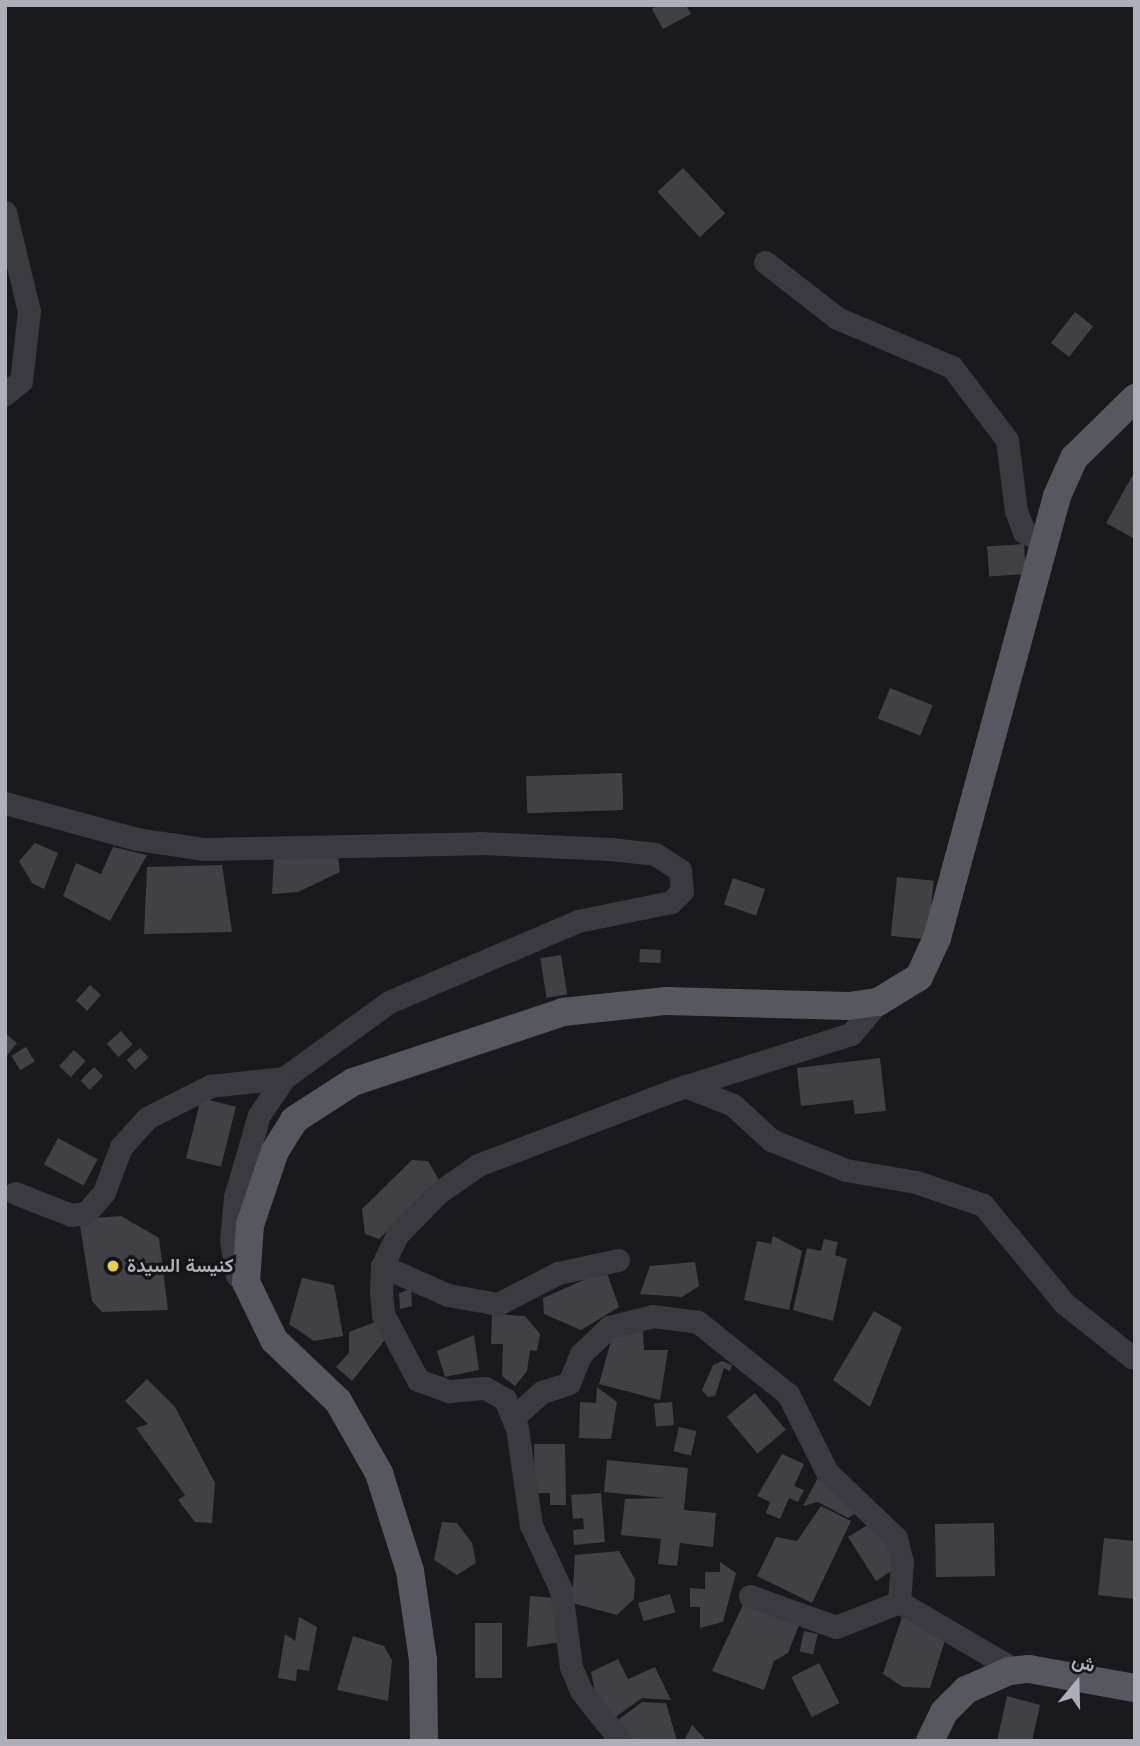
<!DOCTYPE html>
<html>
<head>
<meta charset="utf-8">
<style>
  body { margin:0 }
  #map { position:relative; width:1140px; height:1746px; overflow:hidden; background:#1a191b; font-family:"Work Sans",Vazirmatn,sans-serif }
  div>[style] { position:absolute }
  .building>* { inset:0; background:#414145; transform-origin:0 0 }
  .minor>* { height:23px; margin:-11.5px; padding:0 11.5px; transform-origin:11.5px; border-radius:11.5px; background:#3b3a40 }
  .major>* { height:28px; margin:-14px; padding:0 14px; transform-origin:14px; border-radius:14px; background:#57575f }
  .dots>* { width:19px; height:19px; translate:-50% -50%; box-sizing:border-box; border:4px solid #151416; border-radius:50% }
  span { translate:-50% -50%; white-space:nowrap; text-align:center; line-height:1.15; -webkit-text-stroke:6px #151416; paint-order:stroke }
  .poi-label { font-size:19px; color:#acaeba; font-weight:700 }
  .left { translate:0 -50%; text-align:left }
  .frame { position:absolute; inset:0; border:7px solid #acaeba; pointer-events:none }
  .north { position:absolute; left:1042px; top:1648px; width:70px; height:70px; -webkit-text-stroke:5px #151416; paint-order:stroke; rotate:19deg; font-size:19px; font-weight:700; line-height:28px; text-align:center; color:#acaeba }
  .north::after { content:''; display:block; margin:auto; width:24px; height:32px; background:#acaeba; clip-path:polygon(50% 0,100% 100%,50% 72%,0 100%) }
</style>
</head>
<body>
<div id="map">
  <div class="building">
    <i style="clip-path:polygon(658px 5px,686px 5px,691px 14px,663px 29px,652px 9px)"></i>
    <i style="left:683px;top:168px;width:62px;height:35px;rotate:47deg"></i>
    <i style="left:1075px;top:312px;width:23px;height:39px;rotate:38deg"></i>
    <i style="clip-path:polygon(1135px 471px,1135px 539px,1106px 523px)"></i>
    <i style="left:1024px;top:544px;width:30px;height:37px;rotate:86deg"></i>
    <i style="left:890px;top:688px;width:46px;height:33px;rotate:22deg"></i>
    <i style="left:622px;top:773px;width:37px;height:96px;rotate:88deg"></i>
    <i style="clip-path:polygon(35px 843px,58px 853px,44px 889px,32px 883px,19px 861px)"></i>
    <i style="clip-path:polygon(113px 847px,147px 855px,110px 921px,63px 896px,76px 863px,101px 874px)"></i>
    <i style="clip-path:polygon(274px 855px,338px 856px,340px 872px,298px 892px,272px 894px)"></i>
    <i style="clip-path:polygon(222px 865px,232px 932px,144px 934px,147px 867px)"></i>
    <i style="left:897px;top:877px;width:37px;height:59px;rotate:6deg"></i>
    <i style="left:733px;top:878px;width:34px;height:28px;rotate:19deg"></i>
    <i style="left:640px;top:949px;width:21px;height:13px;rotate:3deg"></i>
    <i style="left:561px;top:955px;width:40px;height:21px;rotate:81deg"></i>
    <i style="left:90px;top:985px;width:15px;height:21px;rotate:42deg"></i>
    <i style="left:121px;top:1031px;width:18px;height:19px;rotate:49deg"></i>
    <i style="clip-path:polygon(5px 1033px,17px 1043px,5px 1058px)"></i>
    <i style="left:26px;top:1047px;width:17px;height:17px;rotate:59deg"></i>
    <i style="left:140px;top:1048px;width:13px;height:18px;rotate:48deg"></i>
    <i style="left:74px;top:1050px;width:16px;height:22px;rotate:43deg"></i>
    <i style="clip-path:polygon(880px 1058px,886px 1111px,855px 1114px,853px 1100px,801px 1106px,797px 1068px)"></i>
    <i style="left:94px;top:1067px;width:13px;height:19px;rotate:45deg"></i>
    <i style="left:201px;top:1098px;width:36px;height:62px;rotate:14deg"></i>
    <i style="left:58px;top:1138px;width:45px;height:30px;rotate:28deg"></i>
    <i style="clip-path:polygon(412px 1160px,428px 1161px,439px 1180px,379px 1239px,365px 1234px,362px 1209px)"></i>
    <i style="clip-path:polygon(121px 1216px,159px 1238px,168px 1310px,102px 1312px,92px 1301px,79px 1219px)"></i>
    <i style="clip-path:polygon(773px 1236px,802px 1251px,789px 1310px,744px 1300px,757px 1241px,771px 1244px)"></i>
    <i style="clip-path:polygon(824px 1239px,838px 1242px,835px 1255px,847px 1259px,833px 1321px,793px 1310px,807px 1248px,821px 1251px)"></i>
    <i style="clip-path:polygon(695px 1262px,699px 1286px,682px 1297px,640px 1294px,650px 1266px)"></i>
    <i style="clip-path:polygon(606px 1270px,619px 1307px,581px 1330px,544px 1314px,543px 1298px)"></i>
    <i style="clip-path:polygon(302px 1278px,334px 1285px,343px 1336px,314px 1341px,289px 1324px)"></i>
    <i style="clip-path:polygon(411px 1289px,412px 1306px,400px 1309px,399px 1293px)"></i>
    <i style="clip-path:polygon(874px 1311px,902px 1327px,870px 1407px,833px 1380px)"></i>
    <i style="clip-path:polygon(492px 1314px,525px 1316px,540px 1334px,537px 1351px,530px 1350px,527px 1371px,515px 1386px,502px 1376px,503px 1344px,491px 1344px)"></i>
    <i style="clip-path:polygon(380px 1320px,388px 1336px,352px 1381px,336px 1367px,349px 1353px,349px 1332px)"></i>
    <i style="clip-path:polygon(628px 1325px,643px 1330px,644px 1350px,668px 1350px,660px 1400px,599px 1384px,611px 1341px)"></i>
    <i style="clip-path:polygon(474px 1335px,479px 1370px,445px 1377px,437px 1351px)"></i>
    <i style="clip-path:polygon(722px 1361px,732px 1365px,730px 1371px,724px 1368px,715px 1396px,708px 1397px,702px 1390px,713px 1365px)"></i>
    <i style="clip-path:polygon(147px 1379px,175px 1407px,215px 1483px,212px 1523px,195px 1522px,178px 1500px,185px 1495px,136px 1428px,148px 1424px,125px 1401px)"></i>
    <i style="clip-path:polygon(597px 1387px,617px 1402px,611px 1439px,579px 1438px,580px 1402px,596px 1403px)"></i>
    <i style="left:755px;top:1393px;width:48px;height:37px;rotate:50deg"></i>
    <i style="left:672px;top:1402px;width:23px;height:18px;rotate:85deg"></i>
    <i style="left:679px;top:1427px;width:18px;height:25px;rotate:13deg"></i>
    <i style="clip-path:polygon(534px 1444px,565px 1444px,566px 1505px,550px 1505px,550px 1493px,535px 1493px)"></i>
    <i style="clip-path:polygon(782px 1454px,804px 1464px,794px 1486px,804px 1490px,798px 1502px,789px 1498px,780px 1519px,766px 1513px,770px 1502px,757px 1496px)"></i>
    <i style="clip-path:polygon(607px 1460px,688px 1468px,684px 1510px,716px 1513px,713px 1547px,680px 1543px,677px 1566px,658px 1564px,661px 1539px,621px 1535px,625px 1499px,665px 1498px,604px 1492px)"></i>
    <i style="clip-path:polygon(821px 1472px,864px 1508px,848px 1518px,818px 1502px,803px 1506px)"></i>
    <i style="clip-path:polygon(601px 1493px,605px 1542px,574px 1545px,573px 1530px,584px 1529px,583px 1518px,573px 1519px,571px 1495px)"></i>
    <i style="clip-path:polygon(821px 1506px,851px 1521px,812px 1603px,757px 1576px,776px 1537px,797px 1541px)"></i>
    <i style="clip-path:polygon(442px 1522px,457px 1523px,472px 1543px,476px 1563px,457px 1575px,434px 1560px)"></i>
    <i style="clip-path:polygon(871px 1523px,899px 1555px,896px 1568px,876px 1581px,848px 1537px)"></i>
    <i style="left:994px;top:1523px;width:53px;height:59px;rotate:89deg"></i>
    <i style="clip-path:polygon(1104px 1538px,1135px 1541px,1135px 1599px,1098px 1595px)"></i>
    <i style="clip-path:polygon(619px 1551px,635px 1579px,634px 1599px,617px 1615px,572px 1603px,575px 1555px)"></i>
    <i style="clip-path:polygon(720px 1562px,736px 1573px,723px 1622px,700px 1628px,700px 1607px,690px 1607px,690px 1588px,705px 1589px,705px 1572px,720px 1572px)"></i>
    <i style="left:670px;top:1594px;width:19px;height:33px;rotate:74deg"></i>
    <i style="clip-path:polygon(530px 1596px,557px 1598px,561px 1642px,527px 1647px)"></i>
    <i style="clip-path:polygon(747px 1596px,800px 1623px,788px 1653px,774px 1661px,764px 1690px,712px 1671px)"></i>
    <i style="clip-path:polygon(299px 1617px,317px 1627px,309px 1671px,297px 1669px,296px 1681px,278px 1678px,285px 1634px,295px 1641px)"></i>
    <i style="clip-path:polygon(902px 1617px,947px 1634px,930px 1688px,903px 1687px,883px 1674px)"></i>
    <i style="left:475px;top:1623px;width:27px;height:55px"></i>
    <i style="left:804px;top:1631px;width:14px;height:21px;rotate:12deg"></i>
    <i style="clip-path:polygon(353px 1636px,384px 1646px,392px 1660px,388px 1701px,337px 1690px)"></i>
    <i style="clip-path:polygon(618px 1659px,628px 1679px,655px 1667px,671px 1700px,642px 1698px,614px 1718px,595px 1692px,591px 1672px)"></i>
    <i style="left:819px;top:1663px;width:45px;height:31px;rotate:63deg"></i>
    <i style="clip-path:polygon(1007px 1696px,1040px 1705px,1032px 1741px,997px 1741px)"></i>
    <i style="clip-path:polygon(642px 1702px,666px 1703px,677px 1741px,634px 1741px,618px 1720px)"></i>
    <i style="clip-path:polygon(692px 1725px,707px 1741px,684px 1741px)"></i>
  </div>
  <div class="minor">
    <i style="left:5px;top:212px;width:102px;rotate:76.4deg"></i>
    <i style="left:29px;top:311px;width:70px;rotate:96.5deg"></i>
    <i style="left:21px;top:381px;width:21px;rotate:141deg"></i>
    <i style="left:765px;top:262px;width:91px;rotate:37.9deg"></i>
    <i style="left:837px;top:318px;width:125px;rotate:23.1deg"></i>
    <i style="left:952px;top:367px;width:91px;rotate:53deg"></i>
    <i style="left:1007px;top:440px;width:72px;rotate:82.8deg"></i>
    <i style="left:1016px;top:511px;width:22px;rotate:69deg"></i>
    <i style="left:1024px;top:532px;width:19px;rotate:25deg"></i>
    <i style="left:5px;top:803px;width:137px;rotate:15.3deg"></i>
    <i style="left:137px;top:839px;width:68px;rotate:8.5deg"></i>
    <i style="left:204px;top:849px;width:276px;rotate:-1.2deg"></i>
    <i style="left:480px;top:843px;width:130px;rotate:2.6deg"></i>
    <i style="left:610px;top:849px;width:45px;rotate:6.3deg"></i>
    <i style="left:655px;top:854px;width:30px;rotate:33deg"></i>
    <i style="left:680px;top:870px;width:21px;rotate:85deg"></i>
    <i style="left:682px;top:891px;width:16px;rotate:135deg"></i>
    <i style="left:671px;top:902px;width:95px;rotate:168.5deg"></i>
    <i style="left:578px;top:921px;width:206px;rotate:156.8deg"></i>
    <i style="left:389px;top:1002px;width:130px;rotate:144.1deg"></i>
    <i style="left:284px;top:1078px;width:45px;rotate:124deg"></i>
    <i style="left:259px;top:1115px;width:85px;rotate:106.3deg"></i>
    <i style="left:235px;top:1197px;width:44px;rotate:95.2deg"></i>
    <i style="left:231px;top:1241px;width:35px;rotate:80deg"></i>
    <i style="left:237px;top:1275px;width:11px;rotate:38deg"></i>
    <i style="left:685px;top:1086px;width:52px;rotate:21.6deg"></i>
    <i style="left:733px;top:1105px;width:52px;rotate:42.6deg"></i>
    <i style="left:771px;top:1140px;width:81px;rotate:21.8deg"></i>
    <i style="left:846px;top:1170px;width:71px;rotate:9.7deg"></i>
    <i style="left:916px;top:1182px;width:71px;rotate:18.9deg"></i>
    <i style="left:983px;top:1205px;width:127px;rotate:50.4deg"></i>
    <i style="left:1064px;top:1303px;width:87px;rotate:38.5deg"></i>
    <i style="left:15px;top:1193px;width:60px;rotate:21.4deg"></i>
    <i style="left:71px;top:1215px;width:15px;rotate:-8deg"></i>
    <i style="left:86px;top:1213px;width:28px;rotate:-49deg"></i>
    <i style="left:104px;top:1192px;width:48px;rotate:-69.3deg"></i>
    <i style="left:121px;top:1147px;width:39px;rotate:-48deg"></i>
    <i style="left:147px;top:1118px;width:71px;rotate:-26.9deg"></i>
    <i style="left:210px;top:1086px;width:74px;rotate:-6.2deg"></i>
    <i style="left:618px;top:1260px;width:61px;rotate:167.8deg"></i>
    <i style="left:558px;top:1273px;width:68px;rotate:152.7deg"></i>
    <i style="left:498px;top:1304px;width:51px;rotate:-169.8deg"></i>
    <i style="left:448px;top:1295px;width:72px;rotate:-156.3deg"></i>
    <i style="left:382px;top:1266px;width:25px;rotate:92deg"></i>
    <i style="left:381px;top:1291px;width:23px;rotate:85deg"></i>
    <i style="left:383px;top:1314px;width:75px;rotate:62.1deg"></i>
    <i style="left:418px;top:1380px;width:33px;rotate:20deg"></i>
    <i style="left:449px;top:1391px;width:36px;rotate:-5deg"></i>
    <i style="left:485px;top:1388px;width:23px;rotate:29deg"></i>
    <i style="left:505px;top:1399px;width:31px;rotate:68deg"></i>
    <i style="left:517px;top:1428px;width:98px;rotate:81.8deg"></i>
    <i style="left:531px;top:1525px;width:72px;rotate:65.2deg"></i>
    <i style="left:561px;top:1590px;width:78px;rotate:82.6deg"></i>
    <i style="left:571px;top:1667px;width:26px;rotate:67deg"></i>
    <i style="left:581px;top:1691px;width:64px;rotate:51.3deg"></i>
    <i style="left:382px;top:1266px;width:34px;rotate:-64deg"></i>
    <i style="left:397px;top:1235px;width:59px;rotate:-45.7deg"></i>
    <i style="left:438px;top:1193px;width:49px;rotate:-35deg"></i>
    <i style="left:478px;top:1165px;width:210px;rotate:-20.9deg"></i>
    <i style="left:674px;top:1090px;width:186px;rotate:-17.6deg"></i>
    <i style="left:851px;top:1034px;width:42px;rotate:-49.8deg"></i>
    <i style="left:514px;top:1417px;width:38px;rotate:-42deg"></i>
    <i style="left:542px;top:1392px;width:28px;rotate:-18deg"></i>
    <i style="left:569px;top:1383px;width:31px;rotate:-68deg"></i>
    <i style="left:581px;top:1354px;width:39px;rotate:-44deg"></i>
    <i style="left:609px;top:1327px;width:45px;rotate:-14deg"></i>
    <i style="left:653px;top:1316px;width:45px;rotate:7.6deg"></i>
    <i style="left:698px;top:1322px;width:115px;rotate:38.7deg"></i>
    <i style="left:788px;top:1394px;width:87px;rotate:63.4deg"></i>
    <i style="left:827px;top:1472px;width:95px;rotate:43.7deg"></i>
    <i style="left:896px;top:1538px;width:25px;rotate:76deg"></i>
    <i style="left:902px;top:1562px;width:40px;rotate:94.3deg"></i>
    <i style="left:899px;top:1602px;width:131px;rotate:30.3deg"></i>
    <i style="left:1012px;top:1668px;width:14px;rotate:4deg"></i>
    <i style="left:750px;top:1596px;width:91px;rotate:19.8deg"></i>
    <i style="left:836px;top:1627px;width:68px;rotate:-21.6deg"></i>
  </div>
  <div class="major">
    <i style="left:424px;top:1741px;width:81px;rotate:-90.7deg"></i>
    <i style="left:423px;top:1660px;width:90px;rotate:-98.3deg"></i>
    <i style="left:410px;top:1571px;width:103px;rotate:-107.6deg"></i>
    <i style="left:379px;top:1473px;width:83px;rotate:-119.7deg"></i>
    <i style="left:338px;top:1401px;width:88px;rotate:-136.4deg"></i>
    <i style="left:274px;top:1340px;width:64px;rotate:-115.8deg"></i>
    <i style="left:246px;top:1282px;width:57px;rotate:-86deg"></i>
    <i style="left:250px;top:1225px;width:78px;rotate:-71.3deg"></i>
    <i style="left:275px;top:1151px;width:36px;rotate:-58deg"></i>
    <i style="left:294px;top:1120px;width:70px;rotate:-32.8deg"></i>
    <i style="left:353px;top:1082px;width:221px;rotate:-18.4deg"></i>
    <i style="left:563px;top:1012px;width:104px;rotate:-6.1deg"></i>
    <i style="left:666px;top:1001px;width:183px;rotate:1.6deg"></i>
    <i style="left:849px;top:1006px;width:29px;rotate:-8deg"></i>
    <i style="left:878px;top:1002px;width:48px;rotate:-31.4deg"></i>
    <i style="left:919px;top:977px;width:43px;rotate:-65.2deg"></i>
    <i style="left:937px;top:938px;width:458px;rotate:-74.8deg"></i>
    <i style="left:1057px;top:496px;width:42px;rotate:-65.9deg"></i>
    <i style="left:1074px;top:458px;width:86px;rotate:-44.5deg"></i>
    <i style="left:930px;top:1741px;width:32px;rotate:-64deg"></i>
    <i style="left:944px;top:1712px;width:31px;rotate:-45deg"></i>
    <i style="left:966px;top:1690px;width:47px;rotate:-23.8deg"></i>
    <i style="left:1009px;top:1671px;width:20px;rotate:-6deg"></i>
    <i style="left:1029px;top:1669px;width:108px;rotate:10.2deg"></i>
  </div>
  <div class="dots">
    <i style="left:113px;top:1266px;background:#ead042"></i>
  </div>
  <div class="poi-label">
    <span class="left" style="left:127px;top:1266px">كنيسة السيدة</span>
  </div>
  <div class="frame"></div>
  <div class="north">ش</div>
</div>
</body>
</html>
